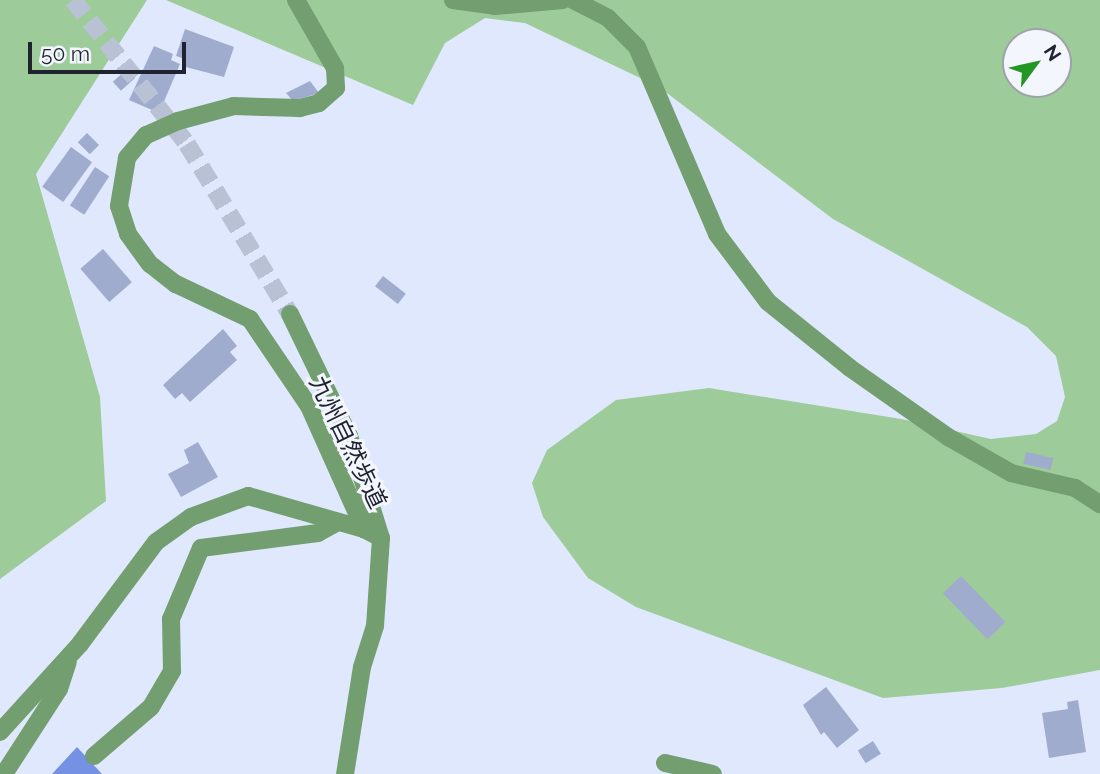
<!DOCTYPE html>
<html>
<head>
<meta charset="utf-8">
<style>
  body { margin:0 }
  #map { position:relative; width:1100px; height:774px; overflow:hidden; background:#e0e8fd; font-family:Raleway,"Noto Sans JP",sans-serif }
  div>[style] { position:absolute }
  .green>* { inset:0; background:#9ecb9a }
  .water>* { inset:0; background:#7491e4 }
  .building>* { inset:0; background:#9faccd; transform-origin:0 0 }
  .minor-tunnel>* { height:18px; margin-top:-9px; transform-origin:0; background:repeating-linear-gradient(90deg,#b9c1d4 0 18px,transparent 0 27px) }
  .minor>* { height:18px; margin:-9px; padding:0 9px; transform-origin:9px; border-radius:9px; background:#739f70 }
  span { translate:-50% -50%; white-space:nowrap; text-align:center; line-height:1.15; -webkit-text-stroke:6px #f3f6fd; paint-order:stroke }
  .street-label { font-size:24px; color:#1e232f }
  .north { position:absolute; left:1002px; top:28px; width:70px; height:70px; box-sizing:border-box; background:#f3f6fd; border:2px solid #9ea2ab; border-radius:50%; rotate:57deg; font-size:19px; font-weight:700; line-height:28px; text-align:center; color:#1e232f }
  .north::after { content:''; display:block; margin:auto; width:24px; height:32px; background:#249623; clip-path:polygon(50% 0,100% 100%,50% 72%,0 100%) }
  .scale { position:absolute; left:28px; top:42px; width:158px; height:32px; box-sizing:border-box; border:4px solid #1e232f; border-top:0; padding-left:9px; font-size:21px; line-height:24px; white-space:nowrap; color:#1e232f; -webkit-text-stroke:5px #f3f6fd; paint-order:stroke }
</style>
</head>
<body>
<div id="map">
  <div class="green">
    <i style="clip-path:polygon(0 0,147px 0,36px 174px,100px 397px,106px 501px,0 579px)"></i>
    <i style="clip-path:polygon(evenodd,166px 0,1100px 0,1100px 670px,1002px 688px,883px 698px,636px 607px,588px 578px,543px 517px,532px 483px,547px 450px,616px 400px,709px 388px,901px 419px,991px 439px,1036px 434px,1057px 421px,1065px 397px,1056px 356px,1027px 327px,833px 219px,659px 87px,525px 23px,485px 18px,445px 43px,413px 105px,166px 0,1016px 42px,1058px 42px,1058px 84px,1016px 84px,1016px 42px)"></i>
  </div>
  <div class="water">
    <i style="clip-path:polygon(77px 747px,102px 774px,52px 774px)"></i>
  </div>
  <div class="building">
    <i style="clip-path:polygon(185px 29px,234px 47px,224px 77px,182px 66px,185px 59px,176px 56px)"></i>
    <i style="clip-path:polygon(154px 46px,173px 54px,171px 60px,180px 64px,159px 113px,129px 100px)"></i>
    <i style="left:127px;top:69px;width:12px;height:19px;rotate:48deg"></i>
    <i style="clip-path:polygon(310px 81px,319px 93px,293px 101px,286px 93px)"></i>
    <i style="left:87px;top:133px;width:17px;height:13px;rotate:45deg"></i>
    <i style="left:71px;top:147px;width:26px;height:49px;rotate:36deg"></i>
    <i style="left:95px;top:167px;width:17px;height:46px;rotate:33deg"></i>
    <i style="left:103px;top:249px;width:44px;height:30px;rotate:49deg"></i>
    <i style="left:383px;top:276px;width:29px;height:13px;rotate:38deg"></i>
    <i style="clip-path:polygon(223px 329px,237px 346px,230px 352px,237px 360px,190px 402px,182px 393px,175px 399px,163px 385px)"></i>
    <i style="clip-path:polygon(198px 442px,218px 477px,181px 497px,168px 474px,189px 463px,184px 450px)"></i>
    <i style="left:1026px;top:452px;width:28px;height:12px;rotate:13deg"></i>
    <i style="left:961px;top:576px;width:64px;height:25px;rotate:46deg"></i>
    <i style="clip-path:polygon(826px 687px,859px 730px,837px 748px,824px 732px,821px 735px,803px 705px)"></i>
    <i style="clip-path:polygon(1078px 700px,1086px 752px,1049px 758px,1042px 713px,1068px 709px,1067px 702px)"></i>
    <i style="left:873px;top:741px;width:15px;height:18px;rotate:58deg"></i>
  </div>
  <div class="minor-tunnel">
    <i style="left:73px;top:0;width:184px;rotate:51.6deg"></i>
    <i style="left:187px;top:144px;width:199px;rotate:58.8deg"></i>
  </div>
  <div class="minor">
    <i style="left:296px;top:0;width:78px;rotate:60.2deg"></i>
    <i style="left:335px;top:68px;width:20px;rotate:87deg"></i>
    <i style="left:336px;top:88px;width:23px;rotate:139deg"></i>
    <i style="left:319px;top:103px;width:20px;rotate:165deg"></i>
    <i style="left:300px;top:108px;width:66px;rotate:-178.3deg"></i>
    <i style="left:234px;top:106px;width:58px;rotate:165deg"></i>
    <i style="left:178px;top:121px;width:35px;rotate:156deg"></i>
    <i style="left:146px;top:135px;width:30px;rotate:130deg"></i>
    <i style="left:127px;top:158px;width:49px;rotate:99.5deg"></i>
    <i style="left:119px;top:206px;width:29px;rotate:72deg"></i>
    <i style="left:128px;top:234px;width:37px;rotate:54deg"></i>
    <i style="left:150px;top:264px;width:33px;rotate:38deg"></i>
    <i style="left:176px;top:284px;width:82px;rotate:25.3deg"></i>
    <i style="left:250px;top:319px;width:105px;rotate:55.9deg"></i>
    <i style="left:309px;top:406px;width:135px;rotate:65.9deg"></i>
    <i style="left:453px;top:0;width:42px;rotate:8.1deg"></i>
    <i style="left:495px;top:6px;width:68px;rotate:-5deg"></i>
    <i style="left:573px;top:0;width:39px;rotate:27deg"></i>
    <i style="left:608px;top:18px;width:41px;rotate:45deg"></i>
    <i style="left:637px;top:47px;width:203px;rotate:66.8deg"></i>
    <i style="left:717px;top:234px;width:85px;rotate:53.1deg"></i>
    <i style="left:768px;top:302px;width:105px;rotate:38.8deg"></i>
    <i style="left:850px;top:368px;width:120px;rotate:35.1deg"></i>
    <i style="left:948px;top:437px;width:73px;rotate:29.7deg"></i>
    <i style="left:1011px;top:473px;width:66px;rotate:13.2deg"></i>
    <i style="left:1075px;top:488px;width:30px;rotate:33deg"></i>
    <i style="left:290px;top:314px;width:136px;rotate:64.2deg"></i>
    <i style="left:349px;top:436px;width:107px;rotate:72.6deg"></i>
    <i style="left:381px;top:538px;width:88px;rotate:93.9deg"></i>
    <i style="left:375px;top:626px;width:43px;rotate:107.6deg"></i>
    <i style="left:362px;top:667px;width:108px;rotate:99deg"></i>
    <i style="left:0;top:732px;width:119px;rotate:-47.7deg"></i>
    <i style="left:80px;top:644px;width:127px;rotate:-53.3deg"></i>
    <i style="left:156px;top:542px;width:43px;rotate:-35.5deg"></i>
    <i style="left:191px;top:517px;width:61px;rotate:-20.2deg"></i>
    <i style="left:248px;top:496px;width:121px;rotate:15.9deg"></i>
    <i style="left:364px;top:529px;width:19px;rotate:28deg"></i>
    <i style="left:94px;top:756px;width:75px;rotate:-40.7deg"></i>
    <i style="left:151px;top:707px;width:42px;rotate:-59.7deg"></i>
    <i style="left:172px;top:671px;width:52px;rotate:-91.1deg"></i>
    <i style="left:171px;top:619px;width:77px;rotate:-67.1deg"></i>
    <i style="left:201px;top:548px;width:118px;rotate:-7.3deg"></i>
    <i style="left:318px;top:533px;width:23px;rotate:-29deg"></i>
    <i style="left:665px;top:763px;width:49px;rotate:12.9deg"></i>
    <i style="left:4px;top:774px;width:101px;rotate:-57.1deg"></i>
    <i style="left:59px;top:689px;width:28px;rotate:-72deg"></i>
  </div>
  <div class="street-label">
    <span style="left:348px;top:442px;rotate:64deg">九州自然歩道</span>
  </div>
  <div class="north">N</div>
  <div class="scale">50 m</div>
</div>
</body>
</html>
